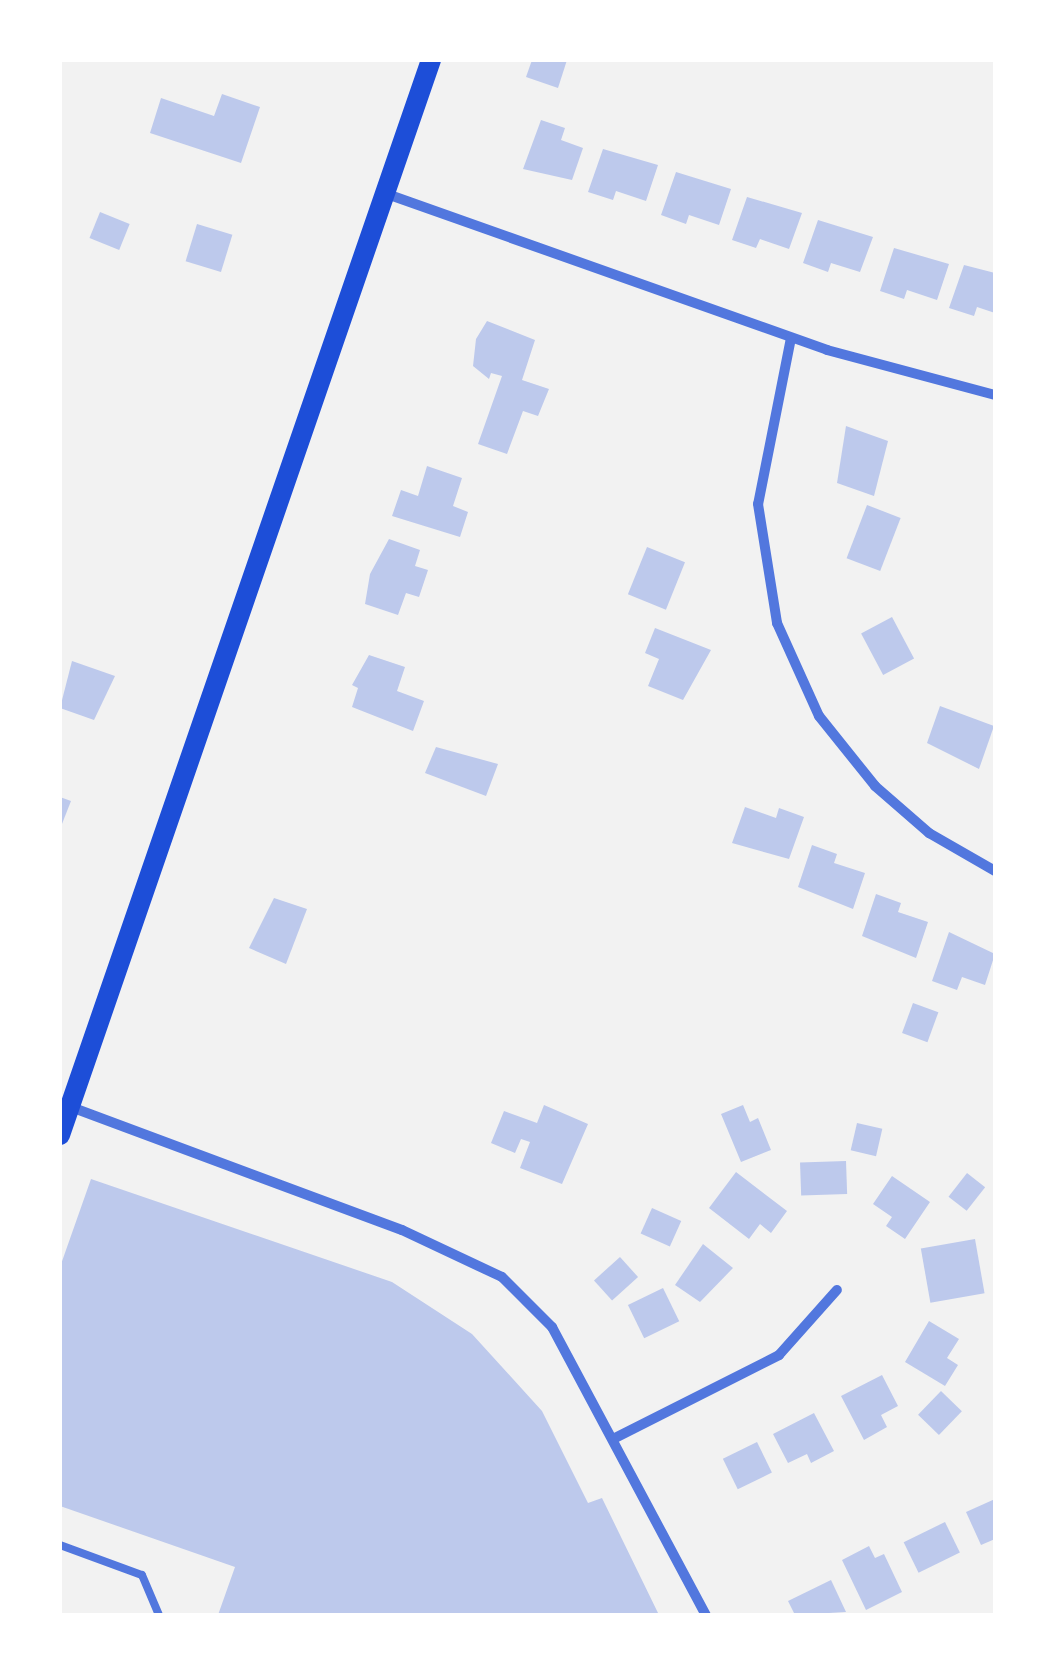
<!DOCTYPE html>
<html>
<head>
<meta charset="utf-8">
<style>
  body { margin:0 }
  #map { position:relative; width:1055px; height:1675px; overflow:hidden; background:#f2f2f2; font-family:"Work Sans",sans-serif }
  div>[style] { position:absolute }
  .building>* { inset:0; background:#bdc9ec; transform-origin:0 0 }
  .service>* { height:8px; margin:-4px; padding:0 4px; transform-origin:4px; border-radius:4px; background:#5277de }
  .minor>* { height:10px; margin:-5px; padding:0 5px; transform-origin:5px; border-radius:5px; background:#5277de }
  .secondary>* { height:20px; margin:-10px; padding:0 10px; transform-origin:10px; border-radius:10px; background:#1d4ed8 }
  span { translate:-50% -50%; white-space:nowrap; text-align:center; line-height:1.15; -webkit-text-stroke:9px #fff; paint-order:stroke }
  .frame { position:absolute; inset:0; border:62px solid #fff; pointer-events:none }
</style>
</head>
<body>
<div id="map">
  <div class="building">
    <i style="clip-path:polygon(532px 60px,567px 60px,558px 88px,526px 77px)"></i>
    <i style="clip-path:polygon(222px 94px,260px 107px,241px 163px,150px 133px,161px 98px,214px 116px)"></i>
    <i style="clip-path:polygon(541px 120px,565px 128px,561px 140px,583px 148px,572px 180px,523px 169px)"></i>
    <i style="clip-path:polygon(603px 149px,658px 165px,646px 201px,616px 191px,613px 200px,588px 192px)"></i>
    <i style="clip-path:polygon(676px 172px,731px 189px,719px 225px,689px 215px,686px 224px,661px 215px)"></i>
    <i style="clip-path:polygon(747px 197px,802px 213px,789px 249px,760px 239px,756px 248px,732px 240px)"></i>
    <i style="left:100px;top:212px;width:32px;height:28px;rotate:22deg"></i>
    <i style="clip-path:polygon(818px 220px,873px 237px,860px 272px,831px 263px,828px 272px,803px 263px)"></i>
    <i style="left:197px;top:224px;width:37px;height:39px;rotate:17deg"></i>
    <i style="clip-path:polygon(894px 248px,949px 264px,937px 300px,907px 290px,904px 299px,880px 291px)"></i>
    <i style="clip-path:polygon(964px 265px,995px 273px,995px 313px,977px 307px,974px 316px,949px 308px)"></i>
    <i style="clip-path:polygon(487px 321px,535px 340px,522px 380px,549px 389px,538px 416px,523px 411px,507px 454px,478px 444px,502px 376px,491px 373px,489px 379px,473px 366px,476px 339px)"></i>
    <i style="clip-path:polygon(846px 426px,888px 441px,874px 496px,837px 483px)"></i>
    <i style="clip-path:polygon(427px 466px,462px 478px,453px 506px,468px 512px,460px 537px,392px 516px,401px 490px,418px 496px)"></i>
    <i style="left:867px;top:505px;width:36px;height:57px;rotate:21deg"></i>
    <i style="clip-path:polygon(389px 539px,420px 550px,415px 566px,428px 570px,419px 597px,406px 593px,398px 615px,365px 604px,370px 574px)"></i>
    <i style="left:647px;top:547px;width:41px;height:51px;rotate:22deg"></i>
    <i style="left:892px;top:617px;width:47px;height:35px;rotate:62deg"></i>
    <i style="clip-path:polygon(655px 628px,711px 650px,683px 700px,648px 686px,659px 659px,645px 653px)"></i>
    <i style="clip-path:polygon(369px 655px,405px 667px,397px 691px,424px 701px,413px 731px,352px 707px,358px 688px,352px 685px)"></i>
    <i style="clip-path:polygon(72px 661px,115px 676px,94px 720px,60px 708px)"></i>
    <i style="clip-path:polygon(940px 706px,994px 726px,979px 769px,927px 743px)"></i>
    <i style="clip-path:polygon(436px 747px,498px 764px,486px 796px,425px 773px)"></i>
    <i style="clip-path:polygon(60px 797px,71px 801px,60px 829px)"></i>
    <i style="clip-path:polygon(745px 807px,776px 818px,779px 808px,804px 817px,789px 859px,732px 843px)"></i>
    <i style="clip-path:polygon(812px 845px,837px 854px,834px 863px,865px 873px,853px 909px,798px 887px)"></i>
    <i style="clip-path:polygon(876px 894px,901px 903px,898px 912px,928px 922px,916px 958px,862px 936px)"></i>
    <i style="clip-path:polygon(274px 898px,307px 909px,286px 964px,249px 948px)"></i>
    <i style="clip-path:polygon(949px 932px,995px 954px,985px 985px,962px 977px,957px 990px,932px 981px)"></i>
    <i style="left:913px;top:1003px;width:27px;height:32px;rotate:20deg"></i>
    <i style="clip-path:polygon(544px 1105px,588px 1124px,562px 1184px,520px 1168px,530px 1142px,521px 1139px,515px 1153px,491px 1143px,504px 1111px,537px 1123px)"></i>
    <i style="clip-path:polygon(743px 1105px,750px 1122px,758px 1118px,771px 1150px,741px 1162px,721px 1114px)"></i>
    <i style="left:857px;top:1123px;width:26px;height:28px;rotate:13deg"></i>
    <i style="left:846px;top:1161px;width:33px;height:46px;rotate:88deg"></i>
    <i style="clip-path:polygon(736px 1172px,787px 1211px,771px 1233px,760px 1224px,749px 1239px,709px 1208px)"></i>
    <i style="left:967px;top:1173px;width:23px;height:30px;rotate:38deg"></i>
    <i style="clip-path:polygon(892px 1176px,930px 1202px,905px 1239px,886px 1226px,892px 1217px,873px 1204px)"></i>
    <i style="clip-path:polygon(91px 1179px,392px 1282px,472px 1334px,542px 1411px,588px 1503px,602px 1498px,659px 1615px,218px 1615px,235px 1567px,60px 1506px,60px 1267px)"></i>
    <i style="left:652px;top:1208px;width:32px;height:28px;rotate:24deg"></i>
    <i style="left:975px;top:1239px;width:55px;height:55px;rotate:80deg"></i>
    <i style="clip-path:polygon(703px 1244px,733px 1268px,700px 1302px,675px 1285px)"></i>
    <i style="left:620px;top:1257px;width:27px;height:35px;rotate:48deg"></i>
    <i style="left:663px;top:1288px;width:37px;height:39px;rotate:64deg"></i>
    <i style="clip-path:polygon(929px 1321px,959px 1339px,947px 1358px,958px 1365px,945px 1386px,905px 1362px)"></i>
    <i style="clip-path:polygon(882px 1375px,898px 1406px,881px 1415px,887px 1427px,864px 1440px,841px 1396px)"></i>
    <i style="left:941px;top:1391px;width:29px;height:33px;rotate:44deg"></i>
    <i style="clip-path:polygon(814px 1413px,834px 1451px,811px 1463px,807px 1454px,788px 1463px,773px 1434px)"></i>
    <i style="left:757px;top:1442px;width:34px;height:38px;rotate:64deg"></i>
    <i style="clip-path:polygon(995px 1499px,995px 1539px,981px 1545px,966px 1512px)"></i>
    <i style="left:945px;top:1522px;width:34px;height:46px;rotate:64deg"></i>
    <i style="clip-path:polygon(869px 1546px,875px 1558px,884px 1554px,902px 1592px,866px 1610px,842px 1560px)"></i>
    <i style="clip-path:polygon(831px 1580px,846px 1612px,795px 1615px,788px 1601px)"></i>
  </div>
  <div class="service">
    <i style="left:60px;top:1545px;width:87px;rotate:20.1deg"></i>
    <i style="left:142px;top:1575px;width:43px;rotate:67deg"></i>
  </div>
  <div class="minor">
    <i style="left:387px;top:194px;width:467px;rotate:19.5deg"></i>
    <i style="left:827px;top:350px;width:174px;rotate:15deg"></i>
    <i style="left:791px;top:338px;width:169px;rotate:101.2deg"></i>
    <i style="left:758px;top:504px;width:121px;rotate:80.9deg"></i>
    <i style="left:777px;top:623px;width:102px;rotate:65.7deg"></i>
    <i style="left:819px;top:716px;width:90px;rotate:51.3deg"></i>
    <i style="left:875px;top:786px;width:72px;rotate:41deg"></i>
    <i style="left:929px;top:833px;width:76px;rotate:29.9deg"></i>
    <i style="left:71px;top:1107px;width:353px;rotate:20.4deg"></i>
    <i style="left:402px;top:1230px;width:110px;rotate:25.2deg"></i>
    <i style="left:502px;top:1277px;width:71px;rotate:45deg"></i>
    <i style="left:552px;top:1327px;width:327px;rotate:61.9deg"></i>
    <i style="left:615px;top:1438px;width:184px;rotate:-26.8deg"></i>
    <i style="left:779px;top:1355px;width:87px;rotate:-48.3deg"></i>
  </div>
  <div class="secondary">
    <i style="left:60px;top:1135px;width:1137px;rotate:-70.96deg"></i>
  </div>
  <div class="frame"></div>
</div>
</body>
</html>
